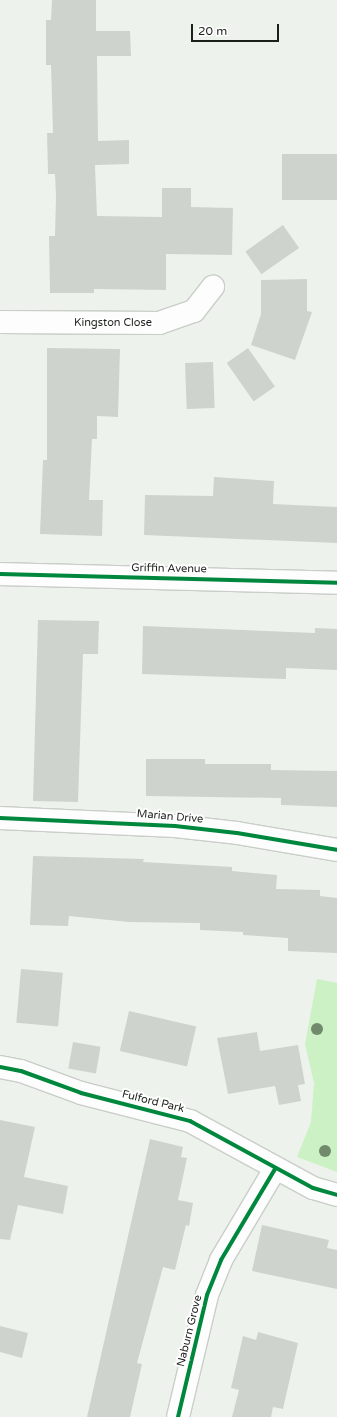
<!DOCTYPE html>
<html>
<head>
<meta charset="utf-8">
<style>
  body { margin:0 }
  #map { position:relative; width:337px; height:1417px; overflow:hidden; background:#edf3ec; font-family:"Varela Round",sans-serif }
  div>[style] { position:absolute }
  .green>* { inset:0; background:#cbf1c4 }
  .building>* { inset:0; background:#cfd3ce; transform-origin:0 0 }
  .roads { filter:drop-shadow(1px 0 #c9cec8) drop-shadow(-1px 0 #c9cec8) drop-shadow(0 1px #c9cec8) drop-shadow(0 -1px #c9cec8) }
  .minor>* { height:22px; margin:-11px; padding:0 11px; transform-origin:11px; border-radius:11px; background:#fcfdfc }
  .cycleway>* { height:4px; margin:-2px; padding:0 2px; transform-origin:2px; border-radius:2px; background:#00873e }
  .trees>* { width:12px; height:12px; margin:-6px; border-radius:50%; background:#708a6b }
  span { translate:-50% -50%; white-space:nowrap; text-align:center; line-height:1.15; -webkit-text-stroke:4px #fff; paint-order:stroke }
  .street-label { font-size:11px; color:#1c201b }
  .scale { position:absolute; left:191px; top:24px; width:88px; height:18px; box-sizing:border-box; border:2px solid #1c201b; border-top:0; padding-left:5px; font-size:12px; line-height:14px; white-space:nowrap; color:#1c201b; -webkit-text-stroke:3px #fff; paint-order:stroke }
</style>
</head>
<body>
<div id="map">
  <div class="green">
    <i style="clip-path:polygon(317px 979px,337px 983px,337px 1172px,297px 1157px,311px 1122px,314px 1083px,305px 1044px)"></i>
  </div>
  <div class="building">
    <i style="clip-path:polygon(52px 0,96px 0,96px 31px,130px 31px,131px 56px,97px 56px,98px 141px,129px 140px,129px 164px,95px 165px,97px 216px,162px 217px,162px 188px,191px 188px,191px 207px,233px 208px,232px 255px,166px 254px,166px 290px,94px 289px,94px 293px,50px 293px,49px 236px,55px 236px,56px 197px,55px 174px,48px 174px,47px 133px,53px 133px,51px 65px,46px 65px,46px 20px,51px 20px)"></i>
    <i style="left:337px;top:154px;width:46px;height:55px;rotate:90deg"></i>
    <i style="left:283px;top:225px;width:28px;height:46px;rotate:55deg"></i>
    <i style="clip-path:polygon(307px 279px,307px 311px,312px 312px,295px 360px,251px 345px,261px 314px,261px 280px)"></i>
    <i style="clip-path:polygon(47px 348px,120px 349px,118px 417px,97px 416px,97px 439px,92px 439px,89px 500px,103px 500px,102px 536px,40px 534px,43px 460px,47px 460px)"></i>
    <i style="left:248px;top:348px;width:47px;height:26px;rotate:55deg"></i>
    <i style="left:213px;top:362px;width:46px;height:28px;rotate:88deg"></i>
    <i style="clip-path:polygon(214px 477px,274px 481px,273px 504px,337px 507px,337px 543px,144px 535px,145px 495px,213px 496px)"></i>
    <i style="clip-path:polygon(38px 620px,99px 621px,98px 654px,83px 654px,78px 802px,33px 801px)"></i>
    <i style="clip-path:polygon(143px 626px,315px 633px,315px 628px,337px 629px,337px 670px,286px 668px,286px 679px,142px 674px)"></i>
    <i style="clip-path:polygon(146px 759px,205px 759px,205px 764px,271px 764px,271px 770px,337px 771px,337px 807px,281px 805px,281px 798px,146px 796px)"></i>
    <i style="clip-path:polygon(33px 856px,144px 859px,143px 862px,232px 867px,232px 871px,277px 875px,276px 889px,320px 890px,320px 896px,337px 898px,337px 953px,288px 951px,288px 938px,243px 935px,243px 932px,200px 930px,200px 923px,129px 922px,69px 916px,68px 926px,30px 925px)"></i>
    <i style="left:21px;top:969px;width:42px;height:54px;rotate:5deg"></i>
    <i style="left:129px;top:1011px;width:69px;height:41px;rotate:13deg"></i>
    <i style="clip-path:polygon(257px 1032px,260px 1051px,298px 1045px,305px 1084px,298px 1085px,301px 1101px,279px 1105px,275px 1086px,228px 1094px,217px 1038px)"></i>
    <i style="left:73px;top:1042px;width:28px;height:27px;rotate:10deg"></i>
    <i style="clip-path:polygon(0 1120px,35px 1127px,24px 1177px,68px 1186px,63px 1214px,18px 1205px,10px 1240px,0 1239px)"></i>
    <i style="clip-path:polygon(150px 1139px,183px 1147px,181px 1157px,187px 1158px,178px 1200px,193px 1203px,189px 1226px,186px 1225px,175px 1270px,163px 1267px,137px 1363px,142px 1364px,130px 1417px,87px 1417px)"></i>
    <i style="clip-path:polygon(262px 1225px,329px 1240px,327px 1248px,337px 1250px,337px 1289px,252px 1271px)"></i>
    <i style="clip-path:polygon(0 1326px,28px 1333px,22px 1358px,0 1352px)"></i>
    <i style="clip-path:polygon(258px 1332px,298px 1343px,283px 1409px,273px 1407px,271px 1417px,232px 1417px,239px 1390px,231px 1388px,243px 1336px,256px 1340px)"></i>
  </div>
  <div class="roads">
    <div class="minor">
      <i style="left:0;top:322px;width:159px;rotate:0.4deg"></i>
      <i style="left:159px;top:323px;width:37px;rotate:-19deg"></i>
      <i style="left:194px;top:311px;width:31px;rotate:-52deg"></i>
      <i style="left:0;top:574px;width:337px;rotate:1.5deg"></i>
      <i style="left:0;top:818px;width:175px;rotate:2.6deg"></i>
      <i style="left:175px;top:826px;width:62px;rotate:6.4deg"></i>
      <i style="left:237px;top:833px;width:101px;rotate:9.6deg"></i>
      <i style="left:0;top:1067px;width:21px;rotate:11deg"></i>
      <i style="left:21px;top:1071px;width:64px;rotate:20.1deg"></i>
      <i style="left:81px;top:1093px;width:113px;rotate:14.4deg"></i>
      <i style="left:190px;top:1121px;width:140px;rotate:28.6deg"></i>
      <i style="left:313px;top:1188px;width:25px;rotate:16deg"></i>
      <i style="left:178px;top:1417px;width:125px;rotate:-76.6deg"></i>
      <i style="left:207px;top:1295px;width:38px;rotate:-68deg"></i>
      <i style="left:221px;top:1260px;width:106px;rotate:-59.3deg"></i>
    </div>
  </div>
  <div class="cycleway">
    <i style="left:0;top:574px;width:337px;rotate:1.5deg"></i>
    <i style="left:0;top:818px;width:175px;rotate:2.6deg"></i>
    <i style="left:175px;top:826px;width:62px;rotate:6.4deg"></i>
    <i style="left:237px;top:833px;width:101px;rotate:9.6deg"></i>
    <i style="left:0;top:1067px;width:21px;rotate:11deg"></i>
    <i style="left:21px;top:1071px;width:64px;rotate:20.1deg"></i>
    <i style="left:81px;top:1093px;width:113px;rotate:14.4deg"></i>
    <i style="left:190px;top:1121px;width:140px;rotate:28.6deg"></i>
    <i style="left:313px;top:1188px;width:25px;rotate:16deg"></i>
    <i style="left:178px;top:1417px;width:125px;rotate:-76.6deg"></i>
    <i style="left:207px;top:1295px;width:38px;rotate:-68deg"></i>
    <i style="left:221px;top:1260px;width:106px;rotate:-59.3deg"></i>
  </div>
  <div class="trees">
    <i style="left:317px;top:1029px"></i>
    <i style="left:325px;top:1151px"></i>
  </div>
  <div class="street-label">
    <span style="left:113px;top:323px">Kingston Close</span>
    <span style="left:169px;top:569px;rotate:1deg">Griffin Avenue</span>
    <span style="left:170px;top:817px;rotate:5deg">Marian Drive</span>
    <span style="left:153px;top:1102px;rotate:14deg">Fulford Park</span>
    <span style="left:190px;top:1331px;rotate:-76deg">Naburn Grove</span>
  </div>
  <div class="scale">20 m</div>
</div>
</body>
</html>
